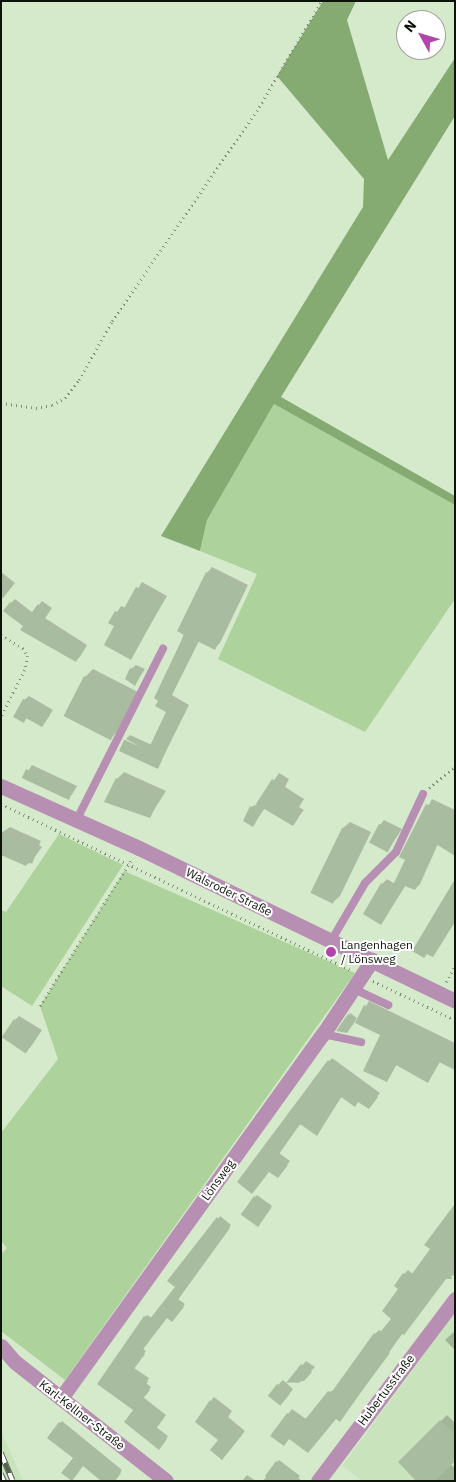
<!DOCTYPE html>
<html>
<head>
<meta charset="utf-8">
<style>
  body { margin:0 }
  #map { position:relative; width:456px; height:1482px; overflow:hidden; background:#d5eacb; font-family:"IBM Plex Sans",sans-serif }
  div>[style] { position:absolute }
  .built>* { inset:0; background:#c9e3bd }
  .green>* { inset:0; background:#add29c }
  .forest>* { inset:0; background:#85ab72 }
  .shadow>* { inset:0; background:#0003 }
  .building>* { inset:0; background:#a8bd9f; transform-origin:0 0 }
  .path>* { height:2.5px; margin-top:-1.25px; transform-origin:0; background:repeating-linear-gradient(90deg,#7f8e78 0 1px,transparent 0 5px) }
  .service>* { height:8px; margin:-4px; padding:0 4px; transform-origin:4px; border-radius:4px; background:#b78fb2 }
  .minor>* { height:15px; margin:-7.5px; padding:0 7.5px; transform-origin:7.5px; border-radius:7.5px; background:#b78fb2 }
  .tertiary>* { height:15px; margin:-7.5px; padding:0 7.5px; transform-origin:7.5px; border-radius:7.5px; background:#b78fb2 }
  .rail>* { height:5.5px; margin-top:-2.75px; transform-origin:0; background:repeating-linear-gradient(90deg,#fff 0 11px,#566250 0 22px); box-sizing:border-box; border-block:1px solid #566250 }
  .dots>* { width:14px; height:14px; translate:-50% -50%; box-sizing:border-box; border:2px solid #fff; border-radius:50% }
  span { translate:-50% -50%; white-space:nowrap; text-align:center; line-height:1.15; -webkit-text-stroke:4px #fff; paint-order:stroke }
  .street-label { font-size:12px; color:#0c1308 }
  .poi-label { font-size:12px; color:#0c1308 }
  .left { translate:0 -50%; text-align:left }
  .frame { position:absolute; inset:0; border:2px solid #0c1308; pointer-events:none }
  .north { position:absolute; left:396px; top:10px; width:50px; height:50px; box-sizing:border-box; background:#fff; border:1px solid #9ea19c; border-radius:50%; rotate:309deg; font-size:14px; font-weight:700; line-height:20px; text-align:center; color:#0c1308 }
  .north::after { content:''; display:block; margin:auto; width:18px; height:22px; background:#b046a7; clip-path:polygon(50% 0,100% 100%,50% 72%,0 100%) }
</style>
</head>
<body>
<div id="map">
  <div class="built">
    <i style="clip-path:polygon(455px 1313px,455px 1481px,362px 1481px,342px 1466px)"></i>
    <i style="clip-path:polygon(1px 1431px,23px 1481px,1px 1481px)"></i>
  </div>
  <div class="green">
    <i style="clip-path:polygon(274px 404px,455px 505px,455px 599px,365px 732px,218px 659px,257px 574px,200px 551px,207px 520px)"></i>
    <i style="clip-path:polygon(59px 834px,123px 865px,32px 1006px,1px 986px,1px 910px,6px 912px)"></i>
    <i style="clip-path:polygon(124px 871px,355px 973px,65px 1380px,1px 1331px,1px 1254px,7px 1248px,1px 1241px,1px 1133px,58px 1059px,40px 1006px)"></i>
  </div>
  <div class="forest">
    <i style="clip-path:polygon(323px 1px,356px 1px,347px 20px,388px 160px,455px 58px,455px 116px,281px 397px,455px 496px,455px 505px,274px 404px,207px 520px,200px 551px,161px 536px,363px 207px,364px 179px,277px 76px)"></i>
  </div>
  <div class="shadow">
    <i style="clip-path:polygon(212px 567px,248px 585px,220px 643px,215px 648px,199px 641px,172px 695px,189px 705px,158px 767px,120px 750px,125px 740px,153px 754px,126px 739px,130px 735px,152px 745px,167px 711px,157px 705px,207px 573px)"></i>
    <i style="clip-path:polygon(1px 572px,15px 583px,3px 598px,1px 597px)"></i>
    <i style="clip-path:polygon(142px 582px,167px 596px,131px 658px,116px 626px,110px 623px,121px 606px,126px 608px)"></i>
    <i style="clip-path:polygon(15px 599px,33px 613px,42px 601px,52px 608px,45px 618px,87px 645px,80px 657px,76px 660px,24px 625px,11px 603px)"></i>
    <i style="clip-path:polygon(136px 665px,145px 669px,135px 684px,131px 669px)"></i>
    <i style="clip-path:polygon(93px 669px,138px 692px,118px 731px,110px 739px,85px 677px)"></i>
    <i style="clip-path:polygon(29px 696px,53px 710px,42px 726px,28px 717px,23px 722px,24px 700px)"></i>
    <i style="clip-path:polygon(32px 765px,77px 786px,73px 793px,69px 798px,24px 777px)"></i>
    <i style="clip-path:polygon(124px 772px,166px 791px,150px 816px,117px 779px)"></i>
    <i style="clip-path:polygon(279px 773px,289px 779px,285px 787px,304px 799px,299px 807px,304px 810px,292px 825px,265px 808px,253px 825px,251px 807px,258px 804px)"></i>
    <i style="clip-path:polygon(432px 799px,455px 810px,455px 854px,438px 844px,420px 884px,415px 889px,406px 885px,380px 923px,382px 884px,387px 879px,395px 884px,406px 859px,401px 856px)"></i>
    <i style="clip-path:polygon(384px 820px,402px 829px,388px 850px,380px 825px)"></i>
    <i style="clip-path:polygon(350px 822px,371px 832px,340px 896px,333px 902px,312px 892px,343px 828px)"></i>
    <i style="clip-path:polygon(10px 827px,41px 841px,39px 845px,42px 847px,31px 862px,26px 865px,1px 853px,1px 833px)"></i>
    <i style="clip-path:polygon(369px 1001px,455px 1043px,455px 1069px,440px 1062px,428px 1082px,397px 1064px,387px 1081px,381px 1035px,357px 1023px)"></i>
    <i style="clip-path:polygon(350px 1013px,357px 1018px,348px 1030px,349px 1015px)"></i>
    <i style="clip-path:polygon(19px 1016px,42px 1030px,30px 1048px,15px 1020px)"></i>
    <i style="clip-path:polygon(332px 1058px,380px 1093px,368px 1108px,359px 1100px,354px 1105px,342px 1096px,317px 1134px,301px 1123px,279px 1153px,290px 1161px,277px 1177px,269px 1171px,252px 1192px,239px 1182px)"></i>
    <i style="clip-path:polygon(257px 1195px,272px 1206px,258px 1224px,241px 1214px)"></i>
    <i style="clip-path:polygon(455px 1204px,455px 1275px,447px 1277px,388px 1352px,390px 1353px,343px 1416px,289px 1438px,272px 1435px,292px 1409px,306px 1419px,329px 1392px,335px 1390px,375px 1334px,379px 1330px,382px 1332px,392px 1318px,404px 1274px,408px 1270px,413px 1274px,432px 1249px,426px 1244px)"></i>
    <i style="clip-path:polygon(220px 1216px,231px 1225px,178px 1299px,185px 1304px,174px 1318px,167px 1316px,143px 1349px,146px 1351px,134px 1368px,149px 1378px,146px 1383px,151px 1387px,143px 1397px,166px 1415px,156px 1427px,168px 1436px,161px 1446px,135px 1410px,99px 1384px,145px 1317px,147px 1315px,152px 1318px,177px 1287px)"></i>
    <i style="clip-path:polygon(455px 1331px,455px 1350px,445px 1340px)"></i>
    <i style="clip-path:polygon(306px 1361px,315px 1367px,299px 1383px,289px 1382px)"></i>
    <i style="clip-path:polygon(283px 1380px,293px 1389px,285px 1400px,278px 1385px)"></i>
    <i style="clip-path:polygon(214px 1397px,232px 1411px,228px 1417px,245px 1431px,226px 1454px,211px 1401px)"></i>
    <i style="clip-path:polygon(447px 1415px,455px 1423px,455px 1459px,450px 1464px,455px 1468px,455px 1481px,418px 1481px,400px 1462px)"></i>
    <i style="clip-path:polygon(62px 1421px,122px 1470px,114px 1481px,83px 1465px,49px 1438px)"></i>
    <i style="clip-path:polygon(279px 1460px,300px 1476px,296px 1481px,263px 1481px)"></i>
    <i style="clip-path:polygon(247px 1475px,256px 1481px,242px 1481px)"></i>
  </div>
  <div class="building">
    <i style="clip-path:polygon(206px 572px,244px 590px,215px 650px,197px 641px,168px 700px,184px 710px,158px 769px,119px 751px,124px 740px,148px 750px,166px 712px,155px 706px,158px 701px,154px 698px,184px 635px,177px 631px)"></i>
    <i style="clip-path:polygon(136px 587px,163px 601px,131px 660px,104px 645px,114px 626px,108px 623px,115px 611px,121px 614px)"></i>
    <i style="clip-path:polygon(10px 602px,29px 616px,38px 604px,49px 612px,42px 622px,84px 649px,76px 662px,20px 630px,23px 626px,3px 611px)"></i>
    <i style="clip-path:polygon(130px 668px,141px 674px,135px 686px,125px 679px)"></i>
    <i style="left:84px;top:676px;width:53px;height:45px;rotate:27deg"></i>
    <i style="clip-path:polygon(23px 699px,50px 715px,42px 727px,26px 718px,24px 723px,13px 717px)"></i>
    <i style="left:26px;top:769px;width:52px;height:10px;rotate:25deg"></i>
    <i style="clip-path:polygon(116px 778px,160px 798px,150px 818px,104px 802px)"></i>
    <i style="clip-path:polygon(272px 779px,284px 786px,279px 793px,299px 806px,294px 814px,299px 817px,293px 826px,256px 804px)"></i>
    <i style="clip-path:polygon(426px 804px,455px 818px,455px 856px,436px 844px,415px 890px,405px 886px,381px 925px,363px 914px,381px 883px,391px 889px,405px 860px,399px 857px)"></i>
    <i style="clip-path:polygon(250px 806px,261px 813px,253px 827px,243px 821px)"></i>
    <i style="left:379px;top:824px;width:21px;height:21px;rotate:28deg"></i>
    <i style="left:342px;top:828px;width:25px;height:72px;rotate:26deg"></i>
    <i style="clip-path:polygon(1px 833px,35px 848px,33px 852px,36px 854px,32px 864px,28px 862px,26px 866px,1px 855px)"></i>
    <i style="clip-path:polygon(455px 879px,455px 922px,433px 957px,427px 954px,424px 958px,412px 951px)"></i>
    <i style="clip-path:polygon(364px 1005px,455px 1048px,455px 1070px,439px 1062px,428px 1083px,396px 1065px,387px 1082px,363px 1071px,380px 1035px,355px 1023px)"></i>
    <i style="clip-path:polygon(348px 1014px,356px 1020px,347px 1033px,336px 1031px)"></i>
    <i style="left:14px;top:1019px;width:29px;height:22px;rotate:34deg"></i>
    <i style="clip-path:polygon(328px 1060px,378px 1097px,369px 1109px,358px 1102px,355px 1107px,341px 1097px,317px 1136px,300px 1124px,277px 1157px,288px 1165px,278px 1178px,269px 1172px,252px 1194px,237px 1182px)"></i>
    <i style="left:254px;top:1196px;width:21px;height:23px;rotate:35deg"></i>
    <i style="clip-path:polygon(455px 1204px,455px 1260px,445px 1253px,452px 1279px,446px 1279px,404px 1335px,402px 1334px,340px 1422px,336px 1419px,308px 1453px,289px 1439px,284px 1446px,270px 1436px,287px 1413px,301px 1423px,308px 1416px,328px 1391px,331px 1393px,374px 1333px,377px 1336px,391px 1319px,382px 1311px,398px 1289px,394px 1286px,403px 1273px,409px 1278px,430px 1249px,424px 1245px)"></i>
    <i style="clip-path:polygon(217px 1217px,230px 1228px,177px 1301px,184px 1307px,172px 1322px,167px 1318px,141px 1352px,145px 1354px,133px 1370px,148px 1381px,145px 1386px,150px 1390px,142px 1400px,164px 1418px,155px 1430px,167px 1439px,159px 1450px,124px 1422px,133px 1410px,97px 1384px,144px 1316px,149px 1320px,175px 1287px,167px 1281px)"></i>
    <i style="clip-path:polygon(301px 1364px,312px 1372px,304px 1381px,286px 1383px)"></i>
    <i style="left:277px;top:1384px;width:16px;height:15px;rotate:38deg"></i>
    <i style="clip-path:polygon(210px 1400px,229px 1416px,225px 1422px,242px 1435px,222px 1460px,210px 1450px,218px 1440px,195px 1422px)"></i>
    <i style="clip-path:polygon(440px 1420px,455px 1434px,455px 1461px,435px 1481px,416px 1481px,398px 1462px)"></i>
    <i style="clip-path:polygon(59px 1422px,121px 1473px,115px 1481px,101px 1481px,83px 1466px,72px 1481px,61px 1473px,73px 1458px,47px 1438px)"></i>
    <i style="clip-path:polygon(276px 1461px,302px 1481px,271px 1481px,265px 1476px)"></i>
  </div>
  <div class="path">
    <i style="left:1px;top:403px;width:35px;rotate:8deg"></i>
    <i style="left:36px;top:408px;width:16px;rotate:-11deg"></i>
    <i style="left:52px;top:405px;width:15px;rotate:-28deg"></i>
    <i style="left:65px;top:398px;width:23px;rotate:-52deg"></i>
    <i style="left:79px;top:380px;width:68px;rotate:-60.8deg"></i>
    <i style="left:112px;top:321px;width:260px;rotate:-55.5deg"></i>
    <i style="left:259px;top:107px;width:123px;rotate:-59.3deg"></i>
    <i style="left:1px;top:635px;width:26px;rotate:31deg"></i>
    <i style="left:23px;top:648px;width:9px;rotate:58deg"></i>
    <i style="left:28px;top:656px;width:14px;rotate:102deg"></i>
    <i style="left:25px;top:670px;width:53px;rotate:117.1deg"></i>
    <i style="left:429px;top:788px;width:34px;rotate:-40deg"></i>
    <i style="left:1px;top:804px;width:386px;rotate:25.4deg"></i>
    <i style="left:373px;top:981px;width:91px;rotate:25.4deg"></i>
    <i style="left:446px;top:982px;width:18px;rotate:-61deg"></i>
    <i style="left:40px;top:1006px;width:173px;rotate:-58deg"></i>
  </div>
  <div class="service">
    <i style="left:77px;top:819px;width:191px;rotate:-63.2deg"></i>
    <i style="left:331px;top:941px;width:67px;rotate:-59.6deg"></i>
    <i style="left:365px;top:883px;width:44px;rotate:-45deg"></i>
    <i style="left:396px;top:852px;width:64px;rotate:-65deg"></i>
    <i style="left:354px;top:989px;width:38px;rotate:25deg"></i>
    <i style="left:323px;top:1034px;width:39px;rotate:12deg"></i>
  </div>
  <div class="minor">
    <i style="left:1px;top:1346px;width:21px;rotate:49deg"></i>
    <i style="left:15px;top:1362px;width:192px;rotate:38.2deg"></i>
    <i style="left:61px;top:1398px;width:448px;rotate:-54.3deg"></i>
    <i style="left:323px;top:1034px;width:89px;rotate:-56.5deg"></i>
    <i style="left:318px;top:1481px;width:228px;rotate:-53deg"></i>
  </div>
  <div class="tertiary">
    <i style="left:1px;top:786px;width:151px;rotate:24.2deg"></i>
    <i style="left:139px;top:848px;width:351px;rotate:25.8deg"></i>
  </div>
  <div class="rail">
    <i style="left:1px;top:1453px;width:30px;rotate:67deg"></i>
    <i style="left:1px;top:1474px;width:8px;rotate:67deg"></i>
  </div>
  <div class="dots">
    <i style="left:331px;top:952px;background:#b046a7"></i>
  </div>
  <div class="street-label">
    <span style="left:229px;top:892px;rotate:26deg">Walsroder Straße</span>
    <span style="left:218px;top:1180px;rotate:-54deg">Lönsweg</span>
    <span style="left:386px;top:1390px;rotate:-53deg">Hubertusstraße</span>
    <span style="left:82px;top:1415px;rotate:38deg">Karl-Kellner-Straße</span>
  </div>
  <div class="poi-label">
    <span class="left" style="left:341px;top:952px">Langenhagen<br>/ Lönsweg</span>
  </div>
  <div class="frame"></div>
  <div class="north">N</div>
</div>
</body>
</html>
